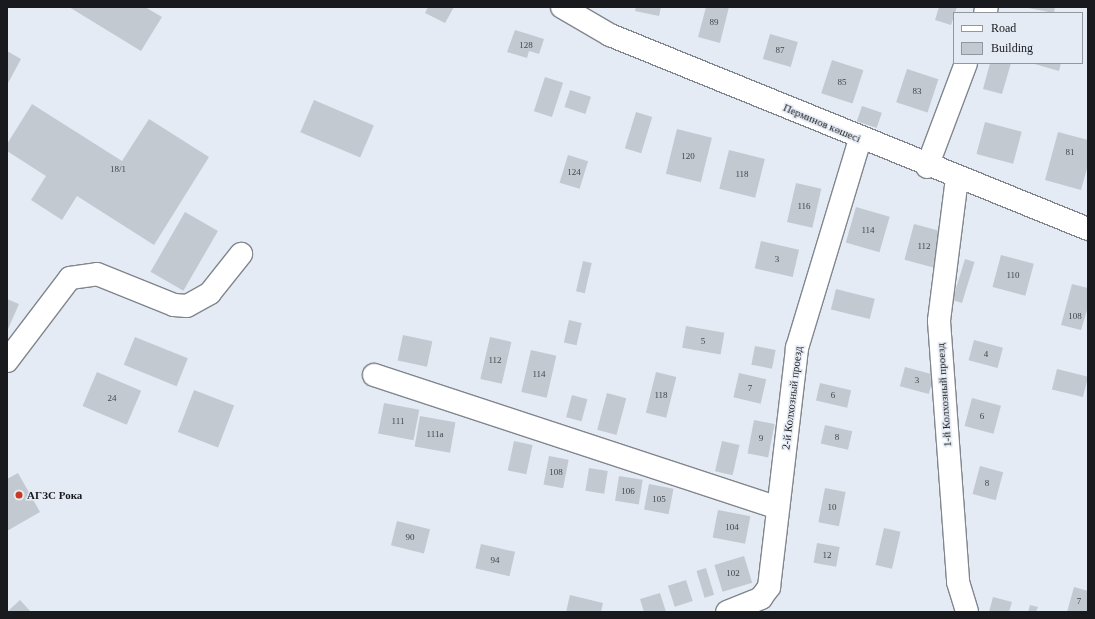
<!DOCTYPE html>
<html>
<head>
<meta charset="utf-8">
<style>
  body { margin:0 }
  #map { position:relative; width:1095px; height:619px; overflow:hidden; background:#e5ebf4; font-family:"Times New Roman",serif }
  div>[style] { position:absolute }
  .building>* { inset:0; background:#c3c9d1; transform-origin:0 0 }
  .roads { filter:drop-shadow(1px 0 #81868e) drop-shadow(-1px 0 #81868e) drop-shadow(0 1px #81868e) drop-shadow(0 -1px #81868e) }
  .minor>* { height:22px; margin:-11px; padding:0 11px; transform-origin:11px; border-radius:11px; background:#fff }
  .dots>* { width:11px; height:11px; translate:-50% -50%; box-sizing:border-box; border:2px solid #e5ebf4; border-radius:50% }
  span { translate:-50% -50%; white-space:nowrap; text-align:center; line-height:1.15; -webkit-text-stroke:3px #e5ebf4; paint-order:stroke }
  .number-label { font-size:9px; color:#43464a }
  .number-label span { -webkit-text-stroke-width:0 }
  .street-label { font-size:11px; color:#181a1d }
  .poi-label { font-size:11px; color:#181a1d; font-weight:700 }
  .left { translate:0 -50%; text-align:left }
  .frame { position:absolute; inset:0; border:8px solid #181a1d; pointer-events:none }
  .legend { position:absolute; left:953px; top:12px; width:130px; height:52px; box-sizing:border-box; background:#e5ebf4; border:1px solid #93979e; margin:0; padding:5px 7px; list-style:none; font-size:12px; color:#181a1d }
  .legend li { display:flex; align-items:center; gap:8px; height:20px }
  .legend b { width:20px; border:1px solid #93979e }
</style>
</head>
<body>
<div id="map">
  <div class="building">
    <i style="clip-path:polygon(69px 7px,145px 7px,162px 17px,141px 51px)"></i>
    <i style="clip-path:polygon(428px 7px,454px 7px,445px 23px,425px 13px)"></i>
    <i style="clip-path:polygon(636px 7px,661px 7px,659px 16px,635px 11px)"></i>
    <i style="clip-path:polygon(706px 7px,729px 7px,720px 43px,698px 37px)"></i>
    <i style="clip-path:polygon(939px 7px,957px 7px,951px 25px,935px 20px)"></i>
    <i style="clip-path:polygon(1023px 7px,1055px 7px,1054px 13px)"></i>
    <i style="clip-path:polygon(515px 30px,544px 39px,539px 54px,529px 51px,527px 58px,507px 52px)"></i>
    <i style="left:770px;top:34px;width:29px;height:26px;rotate:16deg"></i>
    <i style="clip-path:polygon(7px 51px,21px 59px,7px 85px)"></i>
    <i style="left:832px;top:60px;width:33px;height:35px;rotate:18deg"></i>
    <i style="clip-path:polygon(990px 63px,1011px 63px,1002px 94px,983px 89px)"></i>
    <i style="clip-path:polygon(1031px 63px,1061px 63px,1059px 71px)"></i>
    <i style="left:907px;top:69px;width:33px;height:35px;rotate:18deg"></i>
    <i style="left:545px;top:77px;width:19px;height:36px;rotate:18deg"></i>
    <i style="left:570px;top:90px;width:22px;height:18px;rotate:18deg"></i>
    <i style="left:314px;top:100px;width:65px;height:35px;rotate:23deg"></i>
    <i style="clip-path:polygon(32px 104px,122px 161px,149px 119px,209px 157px,154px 245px,77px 196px,62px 220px,31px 200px,46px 176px,7px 151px,7px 144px)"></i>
    <i style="left:862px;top:106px;width:21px;height:16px;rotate:19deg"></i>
    <i style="left:636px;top:112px;width:17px;height:38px;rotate:17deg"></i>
    <i style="left:985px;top:122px;width:38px;height:33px;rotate:15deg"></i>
    <i style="left:677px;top:129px;width:36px;height:46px;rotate:14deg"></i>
    <i style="clip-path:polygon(1058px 132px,1088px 140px,1088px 165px,1081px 190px,1045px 180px)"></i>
    <i style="left:729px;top:150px;width:37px;height:40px;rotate:14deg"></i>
    <i style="left:568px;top:155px;width:21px;height:29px;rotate:17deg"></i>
    <i style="left:796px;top:183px;width:26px;height:40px;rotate:13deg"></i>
    <i style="left:856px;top:207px;width:35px;height:37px;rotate:16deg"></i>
    <i style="left:185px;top:212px;width:38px;height:69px;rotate:30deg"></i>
    <i style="left:914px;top:224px;width:31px;height:37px;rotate:15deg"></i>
    <i style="left:761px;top:241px;width:39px;height:28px;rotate:13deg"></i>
    <i style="left:1001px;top:255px;width:34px;height:33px;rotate:15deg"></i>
    <i style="left:965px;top:259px;width:10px;height:43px;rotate:17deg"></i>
    <i style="left:583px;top:261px;width:9px;height:31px;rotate:13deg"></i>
    <i style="clip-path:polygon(1072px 284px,1088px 288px,1088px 307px,1081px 330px,1061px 325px)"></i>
    <i style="left:836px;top:289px;width:40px;height:21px;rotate:14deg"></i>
    <i style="clip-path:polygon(7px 299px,19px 304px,8px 329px,7px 329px)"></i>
    <i style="left:569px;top:320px;width:13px;height:23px;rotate:13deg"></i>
    <i style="left:686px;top:326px;width:39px;height:22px;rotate:10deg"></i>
    <i style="left:403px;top:335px;width:30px;height:26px;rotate:12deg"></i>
    <i style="left:135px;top:337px;width:57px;height:30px;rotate:22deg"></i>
    <i style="left:490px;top:337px;width:22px;height:43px;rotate:13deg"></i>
    <i style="left:974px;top:340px;width:30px;height:21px;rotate:15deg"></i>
    <i style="left:755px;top:346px;width:21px;height:19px;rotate:11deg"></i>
    <i style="left:531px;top:350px;width:26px;height:43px;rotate:13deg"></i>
    <i style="left:905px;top:367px;width:30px;height:20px;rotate:15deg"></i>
    <i style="left:1057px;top:369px;width:32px;height:21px;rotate:14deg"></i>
    <i style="left:97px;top:372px;width:48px;height:37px;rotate:23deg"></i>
    <i style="left:656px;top:372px;width:21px;height:42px;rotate:14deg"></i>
    <i style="left:739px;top:373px;width:28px;height:25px;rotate:13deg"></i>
    <i style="left:820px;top:383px;width:32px;height:18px;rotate:13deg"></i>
    <i style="left:194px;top:390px;width:43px;height:45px;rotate:21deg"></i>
    <i style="left:607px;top:393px;width:20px;height:38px;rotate:15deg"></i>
    <i style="left:572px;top:395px;width:16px;height:23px;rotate:15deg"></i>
    <i style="left:972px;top:398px;width:30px;height:29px;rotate:15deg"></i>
    <i style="left:384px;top:403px;width:36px;height:31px;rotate:11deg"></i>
    <i style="left:420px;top:416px;width:36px;height:31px;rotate:10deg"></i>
    <i style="left:754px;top:420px;width:21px;height:34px;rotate:11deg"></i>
    <i style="left:825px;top:425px;width:28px;height:19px;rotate:13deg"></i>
    <i style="left:514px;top:441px;width:19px;height:30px;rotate:12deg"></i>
    <i style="left:722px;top:441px;width:18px;height:31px;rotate:13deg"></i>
    <i style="left:549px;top:456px;width:20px;height:29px;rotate:11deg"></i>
    <i style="left:980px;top:466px;width:24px;height:29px;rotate:15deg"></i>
    <i style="left:589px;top:468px;width:19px;height:23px;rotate:9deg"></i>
    <i style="clip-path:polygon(18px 473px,40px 512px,7px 531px,7px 479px)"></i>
    <i style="left:619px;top:476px;width:24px;height:25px;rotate:9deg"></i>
    <i style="left:649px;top:484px;width:25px;height:26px;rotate:11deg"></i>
    <i style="left:825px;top:488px;width:21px;height:35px;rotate:11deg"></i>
    <i style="left:718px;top:510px;width:33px;height:28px;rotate:11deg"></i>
    <i style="left:397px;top:521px;width:34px;height:25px;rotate:14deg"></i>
    <i style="left:884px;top:528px;width:17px;height:38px;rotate:13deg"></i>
    <i style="left:817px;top:543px;width:23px;height:20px;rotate:10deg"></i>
    <i style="left:481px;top:544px;width:35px;height:25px;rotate:13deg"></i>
    <i style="left:744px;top:556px;width:28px;height:31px;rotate:73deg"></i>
    <i style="left:706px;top:568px;width:28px;height:10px;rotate:73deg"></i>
    <i style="left:686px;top:580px;width:22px;height:19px;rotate:72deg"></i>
    <i style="clip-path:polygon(1074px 587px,1088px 591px,1088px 612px,1067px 612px)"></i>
    <i style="clip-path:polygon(660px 593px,666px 612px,644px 612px,640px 599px)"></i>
    <i style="clip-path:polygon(570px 595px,603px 603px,601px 612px,566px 612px)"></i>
    <i style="clip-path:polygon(993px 597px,1012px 602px,1009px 612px,989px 612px)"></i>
    <i style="clip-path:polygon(20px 600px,31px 612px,7px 612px)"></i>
    <i style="clip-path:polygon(1030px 605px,1038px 607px,1036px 612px,1028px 612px)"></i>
  </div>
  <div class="roads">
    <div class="minor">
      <i style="left:562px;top:7px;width:56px;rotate:30.3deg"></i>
      <i style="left:610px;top:35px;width:516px;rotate:22.09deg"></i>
      <i style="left:985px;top:13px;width:6px;rotate:-72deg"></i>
      <i style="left:927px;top:167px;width:111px;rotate:-69.4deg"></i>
      <i style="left:957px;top:178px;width:144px;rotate:97.2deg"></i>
      <i style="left:939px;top:321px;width:262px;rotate:85.8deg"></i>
      <i style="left:958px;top:582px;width:31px;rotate:73deg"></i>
      <i style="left:7px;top:361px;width:104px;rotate:-52.8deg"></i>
      <i style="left:70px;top:278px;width:27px;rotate:-8deg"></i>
      <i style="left:97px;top:274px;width:83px;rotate:21.9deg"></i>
      <i style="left:174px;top:305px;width:13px;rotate:4deg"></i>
      <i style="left:187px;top:306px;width:26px;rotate:-29deg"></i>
      <i style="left:210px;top:293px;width:50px;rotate:-51.5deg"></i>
      <i style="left:374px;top:375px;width:425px;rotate:18.2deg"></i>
      <i style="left:727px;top:612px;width:37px;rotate:-22deg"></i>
      <i style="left:761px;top:598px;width:14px;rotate:-54deg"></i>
      <i style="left:769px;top:587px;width:241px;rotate:-83.3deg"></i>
      <i style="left:797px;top:348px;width:218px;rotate:-73.2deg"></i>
    </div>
  </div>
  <div class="dots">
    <i style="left:19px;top:495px;background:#c53a20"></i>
  </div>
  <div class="number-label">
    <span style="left:714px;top:22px">89</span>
    <span style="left:526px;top:45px">128</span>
    <span style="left:780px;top:50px">87</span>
    <span style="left:842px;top:82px">85</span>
    <span style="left:917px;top:91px">83</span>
    <span style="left:1070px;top:152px">81</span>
    <span style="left:688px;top:156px">120</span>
    <span style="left:118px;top:169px">18/1</span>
    <span style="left:574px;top:172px">124</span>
    <span style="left:742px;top:174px">118</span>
    <span style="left:804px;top:206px">116</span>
    <span style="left:868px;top:230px">114</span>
    <span style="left:924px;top:246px">112</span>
    <span style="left:777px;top:259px">3</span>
    <span style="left:1013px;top:275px">110</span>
    <span style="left:1075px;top:316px">108</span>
    <span style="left:703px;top:341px">5</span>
    <span style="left:986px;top:354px">4</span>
    <span style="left:495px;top:360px">112</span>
    <span style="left:539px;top:374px">114</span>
    <span style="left:917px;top:380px">3</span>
    <span style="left:750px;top:388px">7</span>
    <span style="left:661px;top:395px">118</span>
    <span style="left:833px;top:395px">6</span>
    <span style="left:112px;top:398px">24</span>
    <span style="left:982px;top:416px">6</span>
    <span style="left:398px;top:421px">111</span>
    <span style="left:435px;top:434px">111а</span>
    <span style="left:837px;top:437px">8</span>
    <span style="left:761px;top:438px">9</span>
    <span style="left:556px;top:472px">108</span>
    <span style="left:987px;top:483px">8</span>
    <span style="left:628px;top:491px">106</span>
    <span style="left:659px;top:499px">105</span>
    <span style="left:832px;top:507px">10</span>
    <span style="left:732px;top:527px">104</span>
    <span style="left:410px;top:537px">90</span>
    <span style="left:827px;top:555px">12</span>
    <span style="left:495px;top:560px">94</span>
    <span style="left:733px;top:573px">102</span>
    <span style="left:1079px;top:601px">7</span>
  </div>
  <div class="street-label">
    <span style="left:822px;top:123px;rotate:23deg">Перминов көшесі</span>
    <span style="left:944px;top:395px;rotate:-94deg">1-й Колхозный проезд</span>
    <span style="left:792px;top:398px;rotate:-83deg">2-й Колхозный проезд</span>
  </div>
  <div class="poi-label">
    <span class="left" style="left:27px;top:495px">АГЗС Рока</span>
  </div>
  <div class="frame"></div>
  <ul class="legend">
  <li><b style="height:5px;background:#fff"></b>Road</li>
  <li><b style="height:11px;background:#c3c9d1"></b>Building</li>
  </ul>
</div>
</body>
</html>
